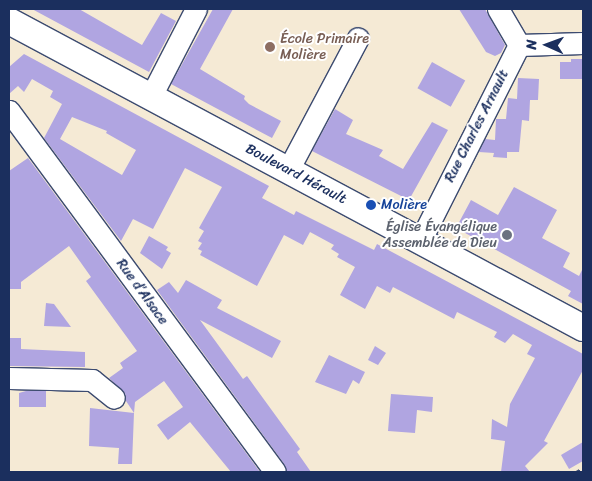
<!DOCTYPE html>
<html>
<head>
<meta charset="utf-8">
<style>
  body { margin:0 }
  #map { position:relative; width:592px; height:481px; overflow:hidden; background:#f5ead5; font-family:Sriracha,sans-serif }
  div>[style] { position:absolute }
  .building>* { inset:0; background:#b0a5e1; transform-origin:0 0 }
  .path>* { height:2.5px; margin-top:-1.25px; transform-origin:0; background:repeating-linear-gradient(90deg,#3c4b70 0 4px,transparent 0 8px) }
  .roads { filter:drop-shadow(1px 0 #3c4b70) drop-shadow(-1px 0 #3c4b70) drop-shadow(0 1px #3c4b70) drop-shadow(0 -1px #3c4b70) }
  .minor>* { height:21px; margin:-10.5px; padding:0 10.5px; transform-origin:10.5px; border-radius:10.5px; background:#fff }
  .major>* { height:26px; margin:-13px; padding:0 13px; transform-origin:13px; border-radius:13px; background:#fff }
  .dots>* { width:14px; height:14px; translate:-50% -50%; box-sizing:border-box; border:2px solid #fff; border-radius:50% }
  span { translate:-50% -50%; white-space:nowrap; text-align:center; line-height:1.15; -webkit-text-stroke:4px #fff; paint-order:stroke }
  .education-label { font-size:14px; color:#785e54 }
  .left { translate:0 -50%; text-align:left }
  .street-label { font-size:14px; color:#1b2f5e }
  .transit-label { font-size:14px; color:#164399 }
  .worship-label { font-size:14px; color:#5b616d }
  .right { translate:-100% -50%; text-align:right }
  .frame { position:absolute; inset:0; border:10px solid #1b2f5e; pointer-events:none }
  .north { position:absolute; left:522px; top:20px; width:50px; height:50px; -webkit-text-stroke:4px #fff; paint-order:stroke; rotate:272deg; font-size:14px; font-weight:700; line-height:20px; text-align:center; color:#1b2f5e }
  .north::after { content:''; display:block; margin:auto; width:18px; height:22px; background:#1b2f5e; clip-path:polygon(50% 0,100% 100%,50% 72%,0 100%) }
</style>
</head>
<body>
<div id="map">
  <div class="building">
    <i style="clip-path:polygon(32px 9px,79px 9px,142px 45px,161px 13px,176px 21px,149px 72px)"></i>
    <i style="clip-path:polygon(213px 9px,233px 9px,200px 69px,245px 96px,244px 99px,249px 104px,281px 121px,272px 138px,171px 84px)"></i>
    <i style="clip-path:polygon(459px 9px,485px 9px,505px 45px,501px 53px,495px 56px,486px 52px)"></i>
    <i style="clip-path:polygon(evenodd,24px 54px,269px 186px,262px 198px,294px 215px,296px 211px,374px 250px,377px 244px,583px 354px,583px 370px,544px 441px,548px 443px,525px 466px,530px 472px,501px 472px,505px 441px,491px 439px,492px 419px,507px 427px,510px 404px,535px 358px,527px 354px,532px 345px,513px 334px,505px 343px,494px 337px,497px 332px,457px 312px,454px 319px,393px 287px,390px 293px,377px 286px,365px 309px,340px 295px,355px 267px,337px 257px,339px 254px,331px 249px,334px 245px,310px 232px,303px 245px,284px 235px,257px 286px,200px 255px,202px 251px,198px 249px,202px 243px,198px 241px,204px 231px,199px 228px,222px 187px,185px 168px,153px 229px,133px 219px,121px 241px,44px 138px,62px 104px,50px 97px,53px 91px,32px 79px,24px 92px,18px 86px,9px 94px,9px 67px,24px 54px,72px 117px,107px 131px,106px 133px,136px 150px,122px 175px,60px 139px,72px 117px)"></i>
    <i style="clip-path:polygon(571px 59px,583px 59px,583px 79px,560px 79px,560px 62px,571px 62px)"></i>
    <i style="left:432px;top:62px;width:38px;height:30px;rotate:29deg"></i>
    <i style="clip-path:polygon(518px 78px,539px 79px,538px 100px,530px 100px,529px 121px,522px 120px,519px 152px,507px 152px,507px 158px,493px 157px,494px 153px,479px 152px,485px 139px,495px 140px,496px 119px,506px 119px,508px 98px,517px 99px)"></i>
    <i style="clip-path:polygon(335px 109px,353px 120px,346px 134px,383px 150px,379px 156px,403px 169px,432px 122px,448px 130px,409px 200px,312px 151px)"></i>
    <i style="clip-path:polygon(28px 158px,260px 472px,231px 472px,190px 422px,168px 440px,157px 425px,183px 407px,164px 381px,135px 402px,134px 413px,126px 401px,125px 393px,109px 378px,123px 368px,120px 363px,137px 351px,86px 281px,91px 277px,69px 246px,21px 282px,21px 289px,9px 289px,9px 171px)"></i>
    <i style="clip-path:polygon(514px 187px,557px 210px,542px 238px,570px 253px,563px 267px,579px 276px,583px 268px,583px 304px,568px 296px,571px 291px,456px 228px,471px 200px,498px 215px)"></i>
    <i style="clip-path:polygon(149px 236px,168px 247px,166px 250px,171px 253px,162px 269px,140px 253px)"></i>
    <i style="clip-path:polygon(186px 280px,222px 300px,217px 308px,281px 341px,272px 358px,200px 320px,243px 379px,247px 376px,300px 449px,297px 452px,311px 472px,287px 472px,285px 465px,157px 290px,169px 282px,178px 293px)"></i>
    <i style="clip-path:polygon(46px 303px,54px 304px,71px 327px,44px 326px)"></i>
    <i style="clip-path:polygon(9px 338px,21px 338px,21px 349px,85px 352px,85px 367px,9px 366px)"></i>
    <i style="clip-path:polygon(375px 346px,386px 353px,378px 365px,368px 360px)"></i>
    <i style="clip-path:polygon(329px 355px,365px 372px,359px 384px,353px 380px,346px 394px,315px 382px)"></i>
    <i style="clip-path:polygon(26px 391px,46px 391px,46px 407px,19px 407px,19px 393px)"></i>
    <i style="clip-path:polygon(391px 394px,433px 397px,432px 412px,417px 410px,415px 433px,388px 431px)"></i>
    <i style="clip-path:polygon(90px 408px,134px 413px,132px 464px,118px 464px,119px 448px,89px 446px)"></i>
    <i style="clip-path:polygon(583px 442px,583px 461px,569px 469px,561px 455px)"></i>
  </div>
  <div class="path">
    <i style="left:576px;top:472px;width:8px;rotate:-30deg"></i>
  </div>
  <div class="roads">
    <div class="minor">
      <i style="left:498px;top:9px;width:42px;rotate:59.7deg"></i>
      <i style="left:151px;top:96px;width:98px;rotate:-62.7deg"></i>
      <i style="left:9px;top:111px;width:448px;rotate:53.6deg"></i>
      <i style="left:288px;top:170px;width:149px;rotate:-62.1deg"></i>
      <i style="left:421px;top:239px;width:217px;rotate:-63.2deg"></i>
      <i style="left:519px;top:45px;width:64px;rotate:-1.8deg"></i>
      <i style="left:9px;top:378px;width:83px;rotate:1.4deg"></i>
      <i style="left:92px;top:380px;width:28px;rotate:39deg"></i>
    </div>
    <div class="major">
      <i style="left:9px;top:21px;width:651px;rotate:28.14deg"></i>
    </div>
  </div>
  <div class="dots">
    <i style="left:270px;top:47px;background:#8d6e63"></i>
    <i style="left:371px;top:205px;background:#1a4fb4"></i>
    <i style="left:507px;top:235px;background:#6b7280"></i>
  </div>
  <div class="education-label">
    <span class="left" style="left:280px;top:47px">École Primaire<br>Molière</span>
  </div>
  <div class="street-label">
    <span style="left:477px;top:126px;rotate:-63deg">Rue Charles Arnault</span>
    <span style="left:296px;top:174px;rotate:28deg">Boulevard Hérault</span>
    <span style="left:142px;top:292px;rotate:54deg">Rue d’Alsace</span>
  </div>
  <div class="transit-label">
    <span class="left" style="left:381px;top:205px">Molière</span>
  </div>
  <div class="worship-label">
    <span class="right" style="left:497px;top:235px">Église Évangélique<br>Assemblée de Dieu</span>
  </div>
  <div class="frame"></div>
  <div class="north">N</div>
</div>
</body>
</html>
